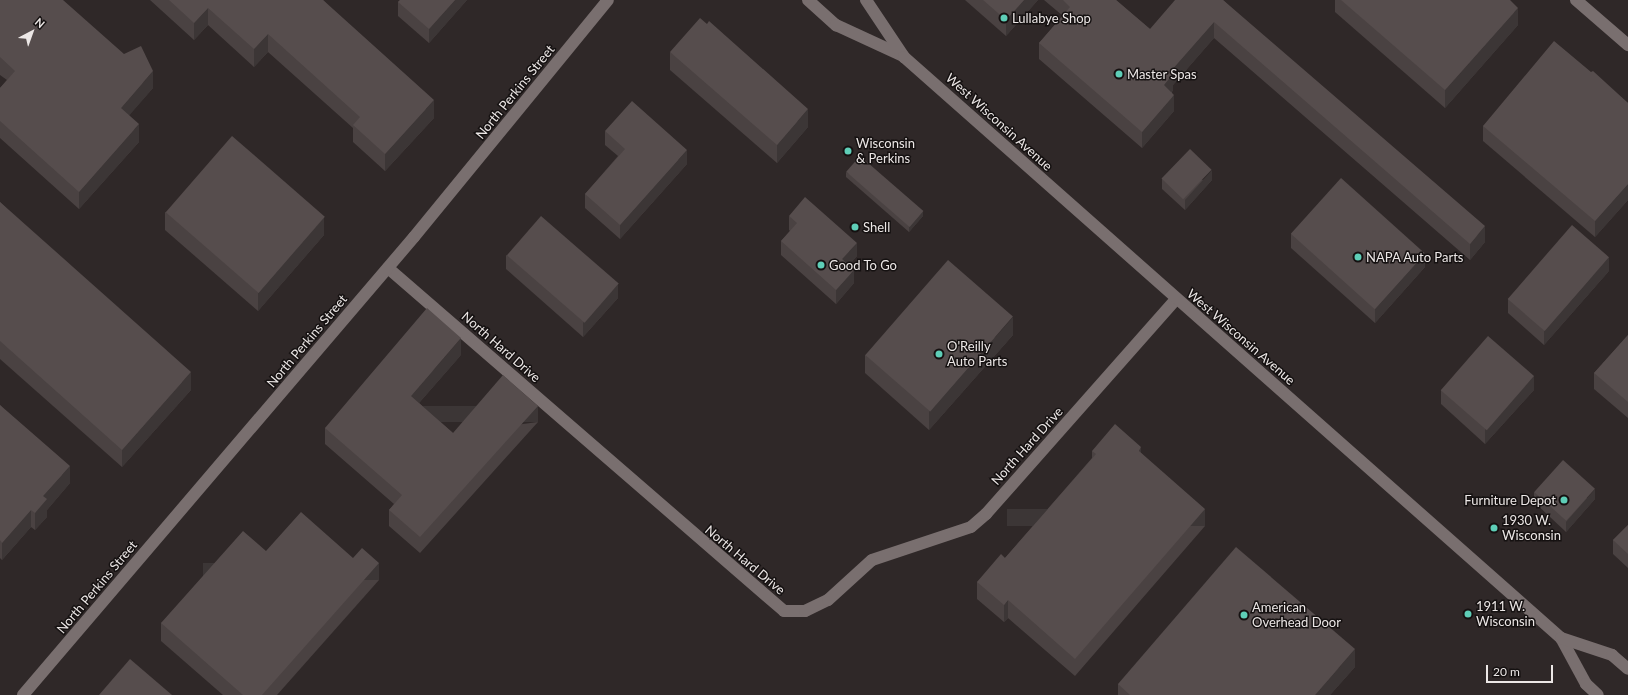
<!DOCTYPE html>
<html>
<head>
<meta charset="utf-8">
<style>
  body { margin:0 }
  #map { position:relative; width:1628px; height:695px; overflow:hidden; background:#2f2828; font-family:Lato,sans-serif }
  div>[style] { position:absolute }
  .street>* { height:12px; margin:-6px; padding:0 6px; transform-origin:6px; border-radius:6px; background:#796f6f }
  .secondary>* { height:12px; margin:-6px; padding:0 6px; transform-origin:6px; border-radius:6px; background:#796f6f }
  .wall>* { inset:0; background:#4a4242 }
  .shaded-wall>* { inset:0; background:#3c3636; transform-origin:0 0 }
  .building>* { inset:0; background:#564d4d; transform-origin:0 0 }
  .dots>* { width:11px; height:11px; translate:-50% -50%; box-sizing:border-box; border:2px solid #151111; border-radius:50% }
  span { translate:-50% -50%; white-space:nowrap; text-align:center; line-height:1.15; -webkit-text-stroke:3px #151111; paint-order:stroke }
  .poi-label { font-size:13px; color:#ece7e6 }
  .left { translate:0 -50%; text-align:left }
  .right { translate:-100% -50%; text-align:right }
  .street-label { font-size:13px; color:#ece7e6 }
  .north { position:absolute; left:12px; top:12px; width:40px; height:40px; -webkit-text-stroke:3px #151111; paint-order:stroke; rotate:41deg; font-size:11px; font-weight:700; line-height:16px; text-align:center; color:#ece7e6 }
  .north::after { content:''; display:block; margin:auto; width:14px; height:18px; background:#ece7e6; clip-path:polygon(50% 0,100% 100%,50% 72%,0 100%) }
  .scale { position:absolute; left:1486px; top:665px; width:67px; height:18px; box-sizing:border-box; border:2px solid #ece7e6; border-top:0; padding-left:5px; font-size:12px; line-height:14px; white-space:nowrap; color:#ece7e6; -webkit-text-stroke:3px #151111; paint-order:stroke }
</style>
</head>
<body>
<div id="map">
  <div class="street">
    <i style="left:1576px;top:0;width:69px;rotate:40.9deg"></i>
    <i style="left:388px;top:268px;width:524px;rotate:40.9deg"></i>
    <i style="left:784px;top:611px;width:21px"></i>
    <i style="left:805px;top:611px;width:25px;rotate:-26deg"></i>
    <i style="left:828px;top:600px;width:59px;rotate:-42.3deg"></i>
    <i style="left:872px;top:560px;width:104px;rotate:-18.4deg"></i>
    <i style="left:971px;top:527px;width:20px;rotate:-41deg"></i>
    <i style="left:986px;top:514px;width:287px;rotate:-48.5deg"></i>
  </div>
  <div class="secondary">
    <i style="left:808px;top:0;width:38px;rotate:42deg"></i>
    <i style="left:836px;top:25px;width:74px;rotate:24.8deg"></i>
    <i style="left:866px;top:0;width:69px;rotate:56.3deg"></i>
    <i style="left:904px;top:57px;width:877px;rotate:41.49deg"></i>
    <i style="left:1561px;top:638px;width:52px;rotate:61.5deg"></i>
    <i style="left:1586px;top:684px;width:16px;rotate:43deg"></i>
    <i style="left:1561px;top:638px;width:54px;rotate:18.4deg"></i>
    <i style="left:1612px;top:655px;width:21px;rotate:41deg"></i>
    <i style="left:23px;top:695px;width:602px;rotate:-49.51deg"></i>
    <i style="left:414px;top:237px;width:306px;rotate:-50.7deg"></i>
  </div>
  <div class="wall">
    <i style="clip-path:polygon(0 0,153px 88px,129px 115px,139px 142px,79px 209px,0 138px,0 88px,7px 80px,0 75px)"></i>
    <i style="clip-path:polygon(150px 0,323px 0,434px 118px,385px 171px,353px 142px,353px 128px,268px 52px,254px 67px,208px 25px,194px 40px)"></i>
    <i style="clip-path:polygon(400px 0,467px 0,429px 43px,398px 16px,398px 2px)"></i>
    <i style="clip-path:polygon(965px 0,1038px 0,1006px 36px)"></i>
    <i style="clip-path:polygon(1044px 0,1116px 0,1150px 29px,1223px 0,1485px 242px,1470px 260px,1214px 38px,1173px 85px,1173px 90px,1172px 92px,1174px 111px,1142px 148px,1039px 59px,1039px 43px,1063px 16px)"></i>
    <i style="clip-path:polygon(1335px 0,1510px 0,1518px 25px,1445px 108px,1335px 12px)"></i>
    <i style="clip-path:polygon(670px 52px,808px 127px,777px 163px,670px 70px)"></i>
    <i style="clip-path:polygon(1591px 72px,1628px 103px,1628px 200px,1595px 237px,1483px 141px,1483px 126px)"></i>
    <i style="clip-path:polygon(605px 131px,687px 164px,620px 239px,585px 208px,585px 194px,618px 156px,605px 145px)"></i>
    <i style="clip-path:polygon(846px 172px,923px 216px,909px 232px,846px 177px)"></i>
    <i style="clip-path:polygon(1162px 179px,1212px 180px,1185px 210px,1162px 189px)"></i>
    <i style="clip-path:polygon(0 202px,191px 390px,122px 467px,0 359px)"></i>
    <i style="clip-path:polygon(165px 212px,324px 235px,258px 311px,165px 230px)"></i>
    <i style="clip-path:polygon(789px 216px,857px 256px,849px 265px,854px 283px,836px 304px,781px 255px,781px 241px,790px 231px,789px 230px)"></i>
    <i style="clip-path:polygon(1291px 234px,1425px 267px,1375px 323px,1291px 248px)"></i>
    <i style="clip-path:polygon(506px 255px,618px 298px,583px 337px,506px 269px)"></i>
    <i style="clip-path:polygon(1609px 271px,1544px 345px,1508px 313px,1508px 299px)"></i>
    <i style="clip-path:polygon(1013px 335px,929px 430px,865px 373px,865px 355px)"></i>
    <i style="clip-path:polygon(1628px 335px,1628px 418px,1594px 389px,1594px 373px)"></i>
    <i style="clip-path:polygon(461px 355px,419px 403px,453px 433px,538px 422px,420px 553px,389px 526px,389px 510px,394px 504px,325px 444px,325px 428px)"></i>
    <i style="clip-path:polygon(1441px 390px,1534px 390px,1485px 444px,1441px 404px)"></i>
    <i style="clip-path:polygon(0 405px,70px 483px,47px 510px,47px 517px,35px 530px,31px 527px,2px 560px,0 558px)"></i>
    <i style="clip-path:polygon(1092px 451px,1141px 453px,1205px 526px,1075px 676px,1008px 618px,1004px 622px,977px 599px,977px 582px,1005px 558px,1092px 458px)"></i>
    <i style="clip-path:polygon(1534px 492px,1595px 499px,1566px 532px,1534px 502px)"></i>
    <i style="clip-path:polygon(1628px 525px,1628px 568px,1613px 554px,1613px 540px)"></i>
    <i style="clip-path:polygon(266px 551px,379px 580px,277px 695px,223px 695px,161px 641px,161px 623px)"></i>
    <i style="clip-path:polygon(1355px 667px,1330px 695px,1118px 695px,1118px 684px)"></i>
  </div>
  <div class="shaded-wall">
    <i style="clip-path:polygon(455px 0,467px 0,429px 43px,429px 29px)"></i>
    <i style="clip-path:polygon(1024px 0,1038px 0,1006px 36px,1006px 20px)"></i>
    <i style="clip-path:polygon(208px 8px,208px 25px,194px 40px,194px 23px)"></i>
    <i style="clip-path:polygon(1518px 8px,1518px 25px,1445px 108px,1445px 90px)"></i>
    <i style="clip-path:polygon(1214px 22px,1214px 38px,1173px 85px,1173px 90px,1164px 101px,1164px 85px,1170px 72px)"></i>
    <i style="clip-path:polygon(268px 34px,268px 52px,254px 67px,254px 49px)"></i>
    <i style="clip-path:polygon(153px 71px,153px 88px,121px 125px,121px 108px)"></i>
    <i style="clip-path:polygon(1174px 95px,1174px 111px,1142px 148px,1142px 132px)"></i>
    <i style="clip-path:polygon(434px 100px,434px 118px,385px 171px,385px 154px)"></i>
    <i style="clip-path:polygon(808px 109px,808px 127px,777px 163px,777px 145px)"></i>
    <i style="clip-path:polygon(139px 124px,139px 142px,79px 209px,79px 192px)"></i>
    <i style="clip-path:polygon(687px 150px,687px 164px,620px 239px,620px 225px)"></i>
    <i style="clip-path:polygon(1212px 170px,1212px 180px,1185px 210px,1185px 200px)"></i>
    <i style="clip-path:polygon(1628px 184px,1628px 200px,1595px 237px,1595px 221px)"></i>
    <i style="clip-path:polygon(923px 211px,923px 216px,909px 232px,909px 227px)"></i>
    <i style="clip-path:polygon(324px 217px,324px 235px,258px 311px,258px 293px)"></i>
    <i style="clip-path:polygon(1485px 226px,1485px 242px,1470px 260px,1470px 244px)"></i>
    <i style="clip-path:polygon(857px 243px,857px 256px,842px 273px,842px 259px)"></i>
    <i style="clip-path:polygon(1425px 253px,1425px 267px,1375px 323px,1375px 309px)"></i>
    <i style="clip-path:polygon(1609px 257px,1609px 271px,1544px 345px,1544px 331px)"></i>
    <i style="clip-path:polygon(854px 270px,854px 283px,836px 304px,836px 290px)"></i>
    <i style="clip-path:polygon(618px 284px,618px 298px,583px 337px,583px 323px)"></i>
    <i style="clip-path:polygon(1013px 317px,1013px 335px,929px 430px,929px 412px)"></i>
    <i style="clip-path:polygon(461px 338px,461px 355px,411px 412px,411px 396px)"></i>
    <i style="clip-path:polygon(191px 372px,191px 390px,122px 467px,122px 450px)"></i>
    <i style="clip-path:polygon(1534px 376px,1534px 390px,1485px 444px,1485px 430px)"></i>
    <i style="left:538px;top:406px;width:16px;height:176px;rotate:90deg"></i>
    <i style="clip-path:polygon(1141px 447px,1141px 465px,1139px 451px)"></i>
    <i style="clip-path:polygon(70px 466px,70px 483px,47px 510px,47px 517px,35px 530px,35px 513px,43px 496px)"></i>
    <i style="clip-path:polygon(1595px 489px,1595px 499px,1566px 532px,1566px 522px)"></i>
    <i style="left:1205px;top:509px;width:17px;height:198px;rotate:90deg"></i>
    <i style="clip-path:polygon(31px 510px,31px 527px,2px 560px,2px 543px)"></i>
    <i style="left:379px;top:563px;width:17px;height:176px;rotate:90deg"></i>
    <i style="clip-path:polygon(1008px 600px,1008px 618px,1004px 622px,1004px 605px)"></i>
    <i style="clip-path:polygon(1355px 649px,1355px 667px,1330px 695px,1315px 695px)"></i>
  </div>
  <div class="building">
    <i style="clip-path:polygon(0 0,63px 0,124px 54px,141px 46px,153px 71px,121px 108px,139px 124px,79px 192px,0 121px,0 88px,15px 71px,0 57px)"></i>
    <i style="clip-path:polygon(169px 0,323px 0,434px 100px,385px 154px,353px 125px,360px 117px,268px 34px,254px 49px,208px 8px,194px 23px)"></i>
    <i style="clip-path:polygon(400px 0,455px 0,429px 29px,398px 2px)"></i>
    <i style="clip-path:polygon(983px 0,1024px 0,1006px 20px)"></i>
    <i style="clip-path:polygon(1063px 0,1116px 0,1150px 29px,1175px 0,1223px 0,1485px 226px,1470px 244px,1214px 22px,1170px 72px,1173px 74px,1164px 85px,1174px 95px,1142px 132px,1039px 43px,1070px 7px)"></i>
    <i style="clip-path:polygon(1341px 0,1510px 0,1518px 8px,1445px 90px)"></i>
    <i style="clip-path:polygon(700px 18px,707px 24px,709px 21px,808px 109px,777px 145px,670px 52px)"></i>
    <i style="clip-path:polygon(1554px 41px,1591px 72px,1593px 71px,1628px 103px,1628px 184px,1595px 221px,1483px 126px)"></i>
    <i style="clip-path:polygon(632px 101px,687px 150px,620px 225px,585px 194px,625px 149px,605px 131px)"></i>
    <i style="left:232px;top:136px;width:123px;height:101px;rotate:41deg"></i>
    <i style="left:1190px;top:149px;width:30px;height:41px;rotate:44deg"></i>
    <i style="left:860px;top:156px;width:84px;height:21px;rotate:41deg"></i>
    <i style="left:1341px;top:178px;width:113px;height:75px;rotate:42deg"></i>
    <i style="clip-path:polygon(805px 197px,857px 243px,842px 259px,854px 270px,836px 290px,781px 241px,797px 223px,789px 216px)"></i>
    <i style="clip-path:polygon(0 202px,191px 372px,122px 450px,0 341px)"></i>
    <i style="left:541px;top:216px;width:103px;height:52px;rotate:41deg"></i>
    <i style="left:1572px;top:225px;width:49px;height:98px;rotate:41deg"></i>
    <i style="left:948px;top:260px;width:86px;height:126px;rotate:41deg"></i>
    <i style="clip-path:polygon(427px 308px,461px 338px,411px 396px,453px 433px,503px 375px,538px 406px,420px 537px,389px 510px,402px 495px,325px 428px)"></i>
    <i style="clip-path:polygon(1628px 335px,1628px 402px,1594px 373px)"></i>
    <i style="left:1488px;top:336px;width:61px;height:72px;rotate:41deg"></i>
    <i style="clip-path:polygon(0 405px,70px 466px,43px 496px,47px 499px,35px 513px,31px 510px,2px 543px,0 540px)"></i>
    <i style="clip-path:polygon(1115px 424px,1141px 447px,1139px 451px,1205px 509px,1075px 659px,1008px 600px,1004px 605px,977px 582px,1001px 554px,1005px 558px,1096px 454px,1092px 451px)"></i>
    <i style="left:1563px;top:460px;width:43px;height:43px;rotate:42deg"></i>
    <i style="clip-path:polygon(301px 512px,353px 558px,362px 548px,379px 563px,262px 695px,243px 695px,161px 623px,243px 531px,266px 551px)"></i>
    <i style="clip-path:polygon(1628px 525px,1628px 554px,1613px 540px)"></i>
    <i style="clip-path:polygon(1236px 547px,1355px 649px,1315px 695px,1130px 695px,1118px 684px)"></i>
    <i style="clip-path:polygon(130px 659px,172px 695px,99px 695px)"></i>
  </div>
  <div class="dots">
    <i style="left:1004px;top:18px;background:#5eceb7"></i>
    <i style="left:1119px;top:74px;background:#5eceb7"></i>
    <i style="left:848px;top:151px;background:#5eceb7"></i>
    <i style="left:855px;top:227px;background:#5eceb7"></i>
    <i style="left:1358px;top:257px;background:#5eceb7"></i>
    <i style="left:821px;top:265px;background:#5eceb7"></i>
    <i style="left:939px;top:354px;background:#5eceb7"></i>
    <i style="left:1564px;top:500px;background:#5eceb7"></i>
    <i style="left:1494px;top:528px;background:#5eceb7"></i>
    <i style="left:1468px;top:614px;background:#5eceb7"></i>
    <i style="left:1244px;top:615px;background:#5eceb7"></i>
  </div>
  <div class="poi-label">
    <span class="left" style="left:1012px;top:18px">Lullabye Shop</span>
    <span class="left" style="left:1127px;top:74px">Master Spas</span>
    <span class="left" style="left:856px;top:151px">Wisconsin<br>&amp; Perkins</span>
    <span class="left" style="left:863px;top:227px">Shell</span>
    <span class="left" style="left:1366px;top:257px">NAPA Auto Parts</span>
    <span class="left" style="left:829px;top:265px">Good To Go</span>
    <span class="left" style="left:947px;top:354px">O'Reilly<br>Auto Parts</span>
    <span class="right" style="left:1556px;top:500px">Furniture Depot</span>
    <span class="left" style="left:1502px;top:528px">1930 W.<br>Wisconsin</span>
    <span class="left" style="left:1476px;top:614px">1911 W.<br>Wisconsin</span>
    <span class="left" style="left:1252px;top:615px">American<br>Overhead Door</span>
  </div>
  <div class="street-label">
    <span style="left:515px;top:92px;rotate:-51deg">North Perkins Street</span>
    <span style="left:999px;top:122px;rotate:42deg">West Wisconsin Avenue</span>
    <span style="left:1241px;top:337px;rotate:41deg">West Wisconsin Avenue</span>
    <span style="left:307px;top:341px;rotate:-50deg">North Perkins Street</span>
    <span style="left:501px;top:347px;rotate:41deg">North Hard Drive</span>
    <span style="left:1027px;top:446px;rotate:-48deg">North Hard Drive</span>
    <span style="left:745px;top:560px;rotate:40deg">North Hard Drive</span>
    <span style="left:97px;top:587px;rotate:-50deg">North Perkins Street</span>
  </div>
  <div class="north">N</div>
  <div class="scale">20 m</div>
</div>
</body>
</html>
